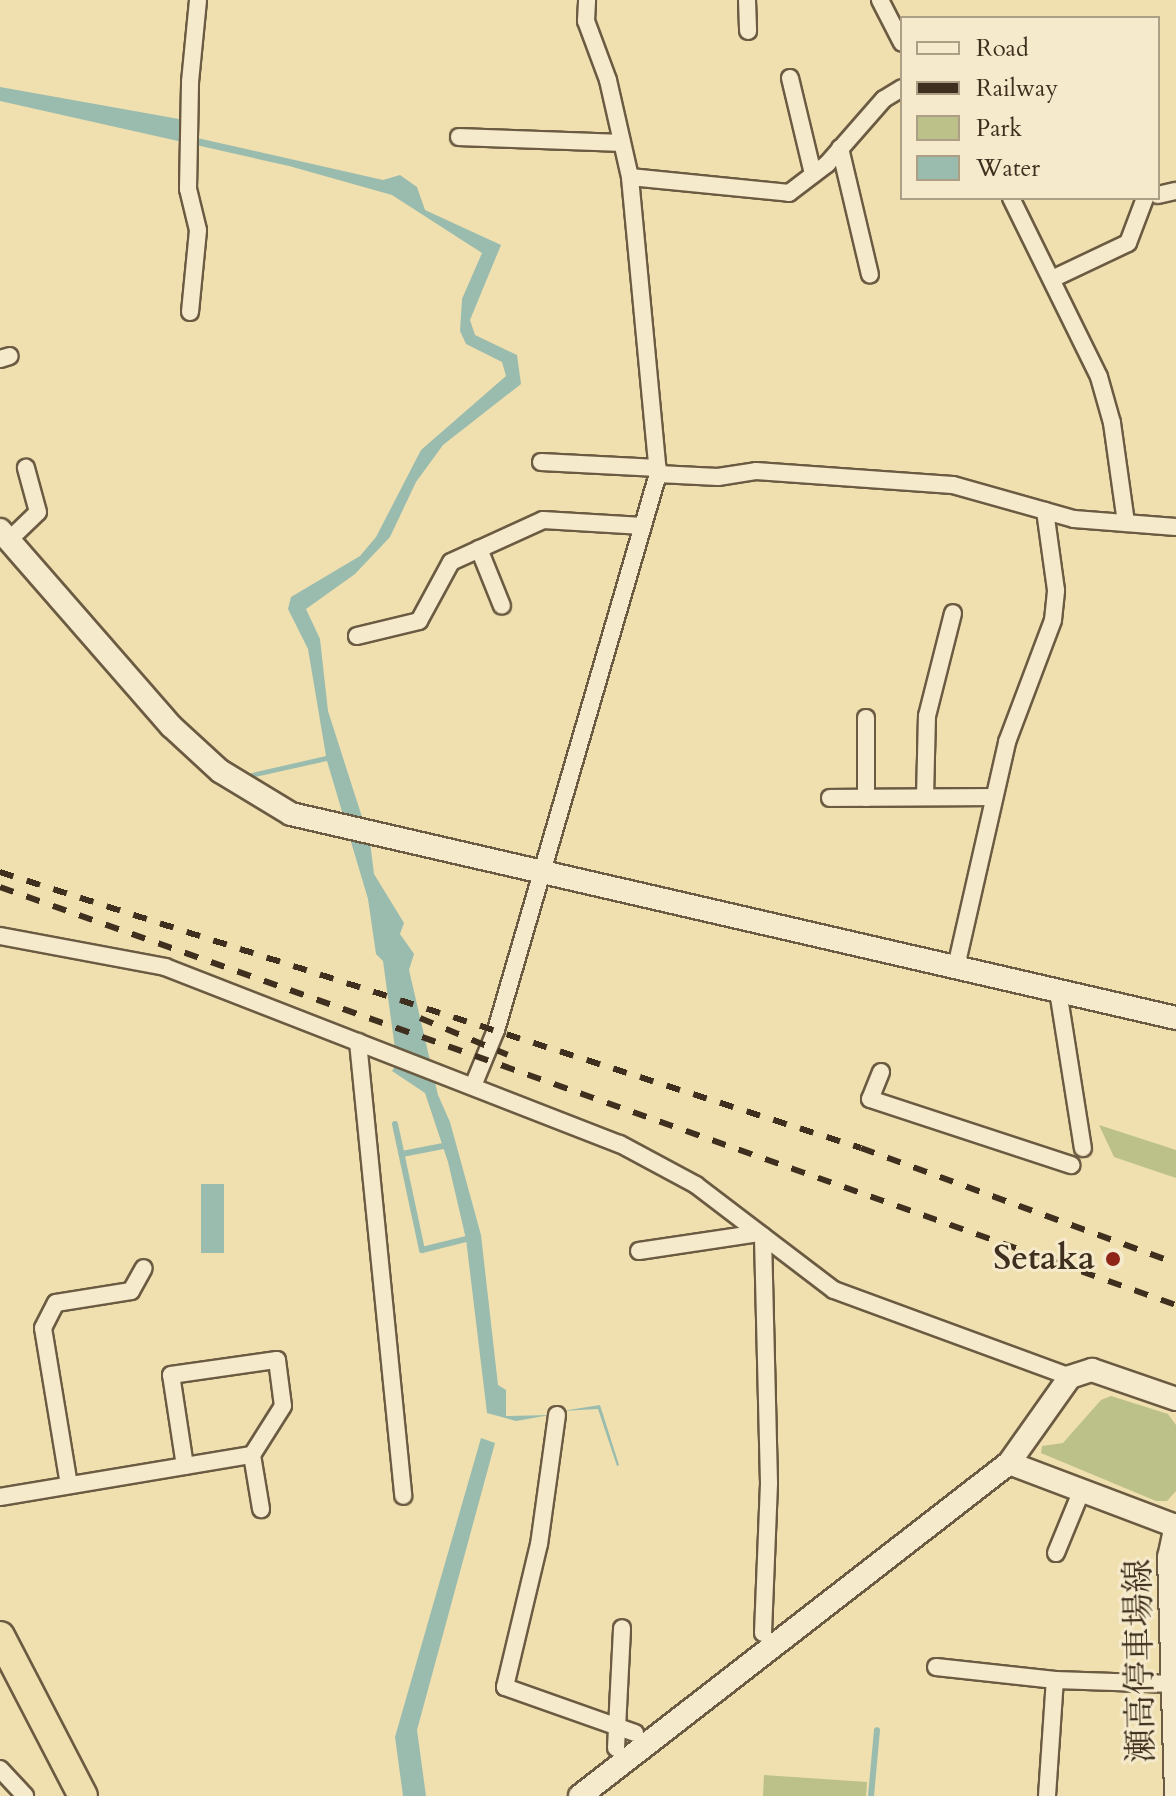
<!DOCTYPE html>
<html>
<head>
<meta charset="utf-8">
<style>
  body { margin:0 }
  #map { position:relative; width:1176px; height:1796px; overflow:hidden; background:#f0dfaf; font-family:Cardo,"Noto Serif JP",serif }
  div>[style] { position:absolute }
  .green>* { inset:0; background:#bcc189 }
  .water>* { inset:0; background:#9abcaf; transform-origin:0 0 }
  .stream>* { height:6px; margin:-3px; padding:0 3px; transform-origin:3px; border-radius:3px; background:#9abcaf }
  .roads { filter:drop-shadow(2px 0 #6b5b42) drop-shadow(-2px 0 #6b5b42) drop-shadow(0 2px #6b5b42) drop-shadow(0 -2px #6b5b42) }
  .street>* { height:16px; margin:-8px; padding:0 8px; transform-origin:8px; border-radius:8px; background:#f5eacb }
  .secondary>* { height:22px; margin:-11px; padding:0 11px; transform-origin:11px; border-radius:11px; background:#f5eacb }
  .highway>* { height:28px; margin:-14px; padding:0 14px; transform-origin:14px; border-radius:14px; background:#f0dfaf }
  .rail>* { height:6px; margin-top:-3px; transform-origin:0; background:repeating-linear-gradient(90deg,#3f2f1e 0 14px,transparent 0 28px) }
  .dots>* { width:22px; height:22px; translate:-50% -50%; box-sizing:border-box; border:4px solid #f5eacb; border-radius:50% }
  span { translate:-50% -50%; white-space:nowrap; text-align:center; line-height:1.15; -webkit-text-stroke:6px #f5eacb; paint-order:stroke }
  .poi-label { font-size:34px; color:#3f2f1e; font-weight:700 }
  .right { translate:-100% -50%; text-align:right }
  .street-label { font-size:34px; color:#3f2f1e }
  .legend { position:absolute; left:900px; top:16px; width:260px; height:184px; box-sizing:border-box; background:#f5eacb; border:2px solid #ac9f86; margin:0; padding:10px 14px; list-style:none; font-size:24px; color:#3f2f1e }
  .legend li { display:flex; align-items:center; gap:16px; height:40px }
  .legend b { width:40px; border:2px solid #ac9f86 }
</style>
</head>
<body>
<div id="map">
  <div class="green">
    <i style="clip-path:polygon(1099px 1125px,1176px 1150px,1176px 1178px,1114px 1157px)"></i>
    <i style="clip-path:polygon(1111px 1396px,1168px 1414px,1176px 1425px,1176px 1491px,1167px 1501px,1156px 1501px,1041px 1453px,1042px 1446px,1063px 1443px,1101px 1400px)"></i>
    <i style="clip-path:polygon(764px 1775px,867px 1782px,866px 1796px,763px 1796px)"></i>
  </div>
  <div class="water">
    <i style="clip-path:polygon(0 87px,179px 119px,183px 91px,184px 135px,383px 180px,400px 175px,417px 187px,425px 210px,501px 245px,470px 320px,475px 335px,517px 355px,521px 384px,443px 445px,416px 482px,390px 537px,355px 574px,306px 609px,320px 639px,328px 711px,370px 842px,374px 874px,404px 923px,400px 934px,414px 954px,409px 970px,438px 1095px,450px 1122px,481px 1235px,498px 1385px,506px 1390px,506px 1416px,550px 1415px,516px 1421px,487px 1413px,466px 1239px,448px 1162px,425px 1093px,392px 1071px,397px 1063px,383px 961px,376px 954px,368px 899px,327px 761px,255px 777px,248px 774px,326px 756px,308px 649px,288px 609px,291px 597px,360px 556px,376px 537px,421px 450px,506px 376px,502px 362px,466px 344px,460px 331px,462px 299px,482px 253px,392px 195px,289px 166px,0 101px)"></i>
    <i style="left:201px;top:1184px;width:23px;height:69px"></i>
    <i style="clip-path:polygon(600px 1405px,619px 1465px,617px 1466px,598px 1409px,562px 1411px)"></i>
    <i style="clip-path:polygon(481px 1438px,495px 1443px,417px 1730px,426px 1796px,403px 1796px,395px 1737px)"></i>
  </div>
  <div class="stream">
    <i style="left:395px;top:1124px;width:129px;rotate:77.9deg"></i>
    <i style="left:422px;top:1250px;width:45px;rotate:-14deg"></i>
    <i style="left:402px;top:1154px;width:42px;rotate:-11deg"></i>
    <i style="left:871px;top:1796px;width:66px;rotate:-84.8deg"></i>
  </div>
  <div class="roads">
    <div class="street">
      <i style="left:747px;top:0;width:31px;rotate:88deg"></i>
      <i style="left:880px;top:0;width:48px;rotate:62.9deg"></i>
      <i style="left:790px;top:78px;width:99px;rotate:76.5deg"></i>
      <i style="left:459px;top:137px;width:163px;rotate:2.1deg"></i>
      <i style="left:840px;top:148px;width:130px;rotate:76.7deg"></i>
      <i style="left:630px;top:177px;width:160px;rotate:5.7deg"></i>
      <i style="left:789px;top:193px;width:48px;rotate:-37.3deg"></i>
      <i style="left:827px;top:164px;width:86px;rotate:-48.8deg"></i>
      <i style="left:884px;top:99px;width:21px;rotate:-31deg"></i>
      <i style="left:1158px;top:195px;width:18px;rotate:-13deg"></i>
      <i style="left:1011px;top:198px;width:199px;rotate:63.8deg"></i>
      <i style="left:1099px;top:377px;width:48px;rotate:74.2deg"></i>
      <i style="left:1112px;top:423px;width:101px;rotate:82deg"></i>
      <i style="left:1052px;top:279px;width:84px;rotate:-25.3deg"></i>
      <i style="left:1128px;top:243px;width:48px;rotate:-69.3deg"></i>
      <i style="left:190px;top:312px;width:82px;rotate:-84.4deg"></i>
      <i style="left:198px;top:230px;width:42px;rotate:-103.7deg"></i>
      <i style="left:188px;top:189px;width:107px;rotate:-88.9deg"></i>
      <i style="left:190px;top:82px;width:82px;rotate:-84.4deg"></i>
      <i style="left:0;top:359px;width:10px;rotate:-17deg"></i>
      <i style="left:541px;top:462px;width:117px;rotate:2.9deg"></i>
      <i style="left:658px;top:474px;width:60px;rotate:2.9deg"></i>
      <i style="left:718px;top:477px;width:38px;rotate:-9deg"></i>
      <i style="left:756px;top:471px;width:197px;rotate:4.1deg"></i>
      <i style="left:953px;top:485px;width:126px;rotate:15.7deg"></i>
      <i style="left:1074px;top:519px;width:102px;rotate:4.5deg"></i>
      <i style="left:9px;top:540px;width:40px;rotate:-44deg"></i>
      <i style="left:38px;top:512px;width:46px;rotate:-105.3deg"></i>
      <i style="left:479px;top:549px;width:61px;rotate:68deg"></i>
      <i style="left:357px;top:636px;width:64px;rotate:-13.6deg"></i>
      <i style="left:419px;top:621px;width:67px;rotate:-61.5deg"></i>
      <i style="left:451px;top:562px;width:101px;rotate:-24.5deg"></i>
      <i style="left:543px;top:520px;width:100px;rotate:3.4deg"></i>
      <i style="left:866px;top:718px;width:80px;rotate:90deg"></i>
      <i style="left:925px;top:797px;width:81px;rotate:-88.6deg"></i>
      <i style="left:927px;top:716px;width:106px;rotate:-75.8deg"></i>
      <i style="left:830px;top:798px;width:164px;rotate:-0.3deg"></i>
      <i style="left:0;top:936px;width:168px;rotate:10.6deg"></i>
      <i style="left:165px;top:967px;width:488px;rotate:21.3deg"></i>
      <i style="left:620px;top:1144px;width:86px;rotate:28.3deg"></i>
      <i style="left:696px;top:1185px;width:173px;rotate:37.3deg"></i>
      <i style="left:834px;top:1290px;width:252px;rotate:20.2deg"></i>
      <i style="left:956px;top:967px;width:231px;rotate:-77.2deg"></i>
      <i style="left:1007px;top:742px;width:130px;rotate:-69.3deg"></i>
      <i style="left:1053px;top:620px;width:30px;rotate:-84deg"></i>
      <i style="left:1056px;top:590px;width:80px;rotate:-97.9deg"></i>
      <i style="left:1058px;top:991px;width:159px;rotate:81deg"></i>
      <i style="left:358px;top:1042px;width:456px;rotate:84.3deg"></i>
      <i style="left:881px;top:1072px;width:29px;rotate:112deg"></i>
      <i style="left:870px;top:1099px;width:212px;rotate:18.2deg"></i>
      <i style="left:473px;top:1086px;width:61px;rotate:-67.7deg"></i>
      <i style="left:496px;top:1030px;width:579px;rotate:-73.76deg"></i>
      <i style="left:658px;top:474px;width:298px;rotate:-95.4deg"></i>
      <i style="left:630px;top:177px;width:99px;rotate:-102.8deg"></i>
      <i style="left:608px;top:80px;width:63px;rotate:-110.4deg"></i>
      <i style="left:586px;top:21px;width:21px;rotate:-87deg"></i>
      <i style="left:639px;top:1251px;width:121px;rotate:-8.5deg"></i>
      <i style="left:557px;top:1415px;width:130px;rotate:97.9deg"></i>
      <i style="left:539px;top:1544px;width:147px;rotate:103.4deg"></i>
      <i style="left:505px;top:1687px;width:138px;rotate:19.5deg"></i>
      <i style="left:185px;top:1466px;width:92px;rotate:-98.7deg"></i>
      <i style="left:171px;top:1375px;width:107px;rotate:-8.1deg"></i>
      <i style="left:277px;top:1360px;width:46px;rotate:82.6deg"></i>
      <i style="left:283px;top:1406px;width:58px;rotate:122.3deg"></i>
      <i style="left:69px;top:1485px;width:159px;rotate:-99.4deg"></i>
      <i style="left:43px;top:1328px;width:28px;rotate:-63deg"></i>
      <i style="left:56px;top:1303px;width:76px;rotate:-9.1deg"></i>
      <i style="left:131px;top:1291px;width:26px;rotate:-61deg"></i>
      <i style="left:0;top:1497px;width:255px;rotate:-9.5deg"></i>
      <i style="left:252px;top:1455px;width:55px;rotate:80.5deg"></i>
      <i style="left:1056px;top:1553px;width:66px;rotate:-67.7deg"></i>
      <i style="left:763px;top:1633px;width:150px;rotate:-87.7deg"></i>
      <i style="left:769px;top:1483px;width:247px;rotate:-91.4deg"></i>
      <i style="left:936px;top:1667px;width:120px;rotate:6.2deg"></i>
      <i style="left:1055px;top:1680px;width:118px;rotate:1.9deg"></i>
      <i style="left:616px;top:1748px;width:120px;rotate:-87.1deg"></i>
      <i style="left:0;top:1769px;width:37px;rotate:47deg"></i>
      <i style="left:1047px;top:1796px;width:116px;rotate:-86.1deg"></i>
    </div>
    <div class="secondary">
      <i style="left:0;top:530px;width:260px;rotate:48.9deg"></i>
      <i style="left:171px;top:726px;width:67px;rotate:42.6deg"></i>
      <i style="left:220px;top:771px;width:83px;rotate:31.2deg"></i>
      <i style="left:291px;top:814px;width:908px;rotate:12.98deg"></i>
      <i style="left:1009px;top:1463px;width:178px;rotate:20.7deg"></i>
      <i style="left:1176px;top:1525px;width:33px;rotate:102deg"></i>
      <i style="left:1169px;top:1557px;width:238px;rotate:88.3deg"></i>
      <i style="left:580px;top:1796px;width:543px;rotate:-37.82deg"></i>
      <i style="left:1009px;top:1463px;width:105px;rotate:-54.7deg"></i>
      <i style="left:1070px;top:1377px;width:23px;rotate:-18deg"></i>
      <i style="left:1092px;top:1370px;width:89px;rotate:19deg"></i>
    </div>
    <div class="highway">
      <i style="left:0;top:1636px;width:180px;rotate:62.6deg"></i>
    </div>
  </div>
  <div class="rail">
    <i style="left:0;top:872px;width:904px;rotate:17.77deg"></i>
    <i style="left:861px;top:1148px;width:335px;rotate:20.1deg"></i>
    <i style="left:0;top:887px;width:1248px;rotate:19.57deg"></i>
    <i style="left:420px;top:1018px;width:95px;rotate:22.8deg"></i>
  </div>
  <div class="dots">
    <i style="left:1113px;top:1259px;background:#8f2418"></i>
  </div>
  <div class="poi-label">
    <span class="right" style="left:1095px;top:1259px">Setaka</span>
  </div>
  <div class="street-label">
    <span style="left:1140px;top:1661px;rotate:-91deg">瀬高停車場線</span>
  </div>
  <ul class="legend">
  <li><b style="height:10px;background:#f5eacb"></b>Road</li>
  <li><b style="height:10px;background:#3f2f1e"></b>Railway</li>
  <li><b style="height:22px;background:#bcc189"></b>Park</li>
  <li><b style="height:22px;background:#9abcaf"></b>Water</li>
  </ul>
</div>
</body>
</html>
